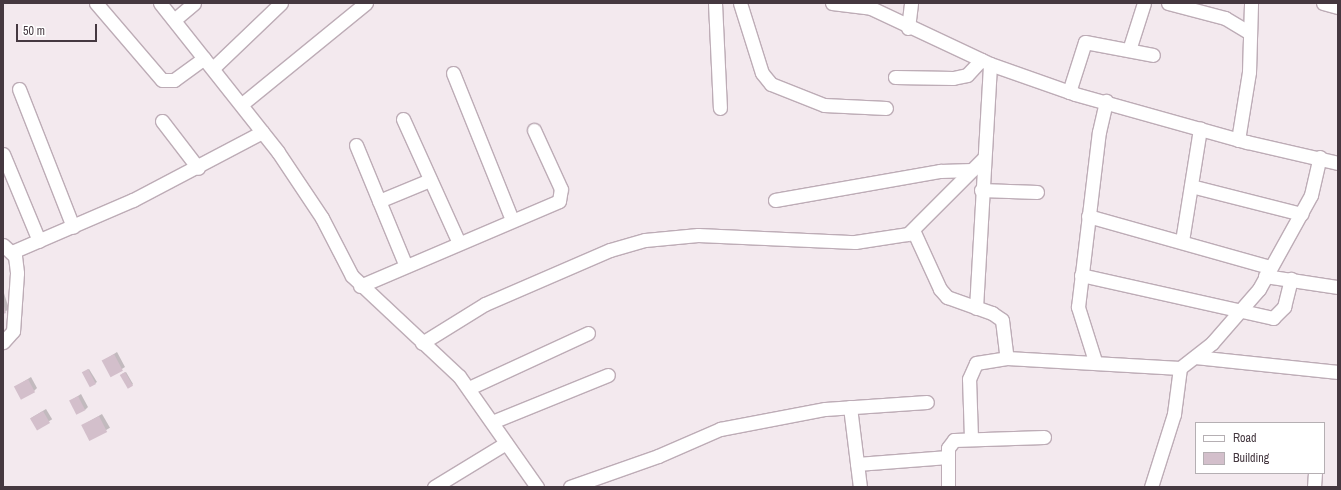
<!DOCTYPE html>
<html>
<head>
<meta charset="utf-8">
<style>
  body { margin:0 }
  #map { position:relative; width:1341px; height:490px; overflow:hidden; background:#f3e9ee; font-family:"Archivo Narrow",sans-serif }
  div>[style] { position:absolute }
  .shadow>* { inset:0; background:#0003; transform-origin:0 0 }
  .building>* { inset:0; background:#d3bfcb; transform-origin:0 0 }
  .roads { filter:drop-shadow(1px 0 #bdacb6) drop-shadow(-1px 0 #bdacb6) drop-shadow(0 1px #bdacb6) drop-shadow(0 -1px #bdacb6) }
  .minor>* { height:13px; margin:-6.5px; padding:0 6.5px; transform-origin:6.5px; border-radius:6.5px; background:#fff }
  span { translate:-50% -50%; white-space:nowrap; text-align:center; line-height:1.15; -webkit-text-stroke:3px #fff; paint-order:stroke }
  .frame { position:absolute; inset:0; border:4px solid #453840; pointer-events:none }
  .legend { position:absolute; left:1195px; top:422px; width:130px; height:52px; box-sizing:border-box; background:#fff; border:1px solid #b5afb3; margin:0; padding:5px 7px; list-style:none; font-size:12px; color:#453840 }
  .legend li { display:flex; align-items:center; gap:8px; height:20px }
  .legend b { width:20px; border:1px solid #b5afb3 }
  .scale { position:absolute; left:16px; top:24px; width:81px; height:18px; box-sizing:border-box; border:2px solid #453840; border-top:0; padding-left:5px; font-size:12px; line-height:14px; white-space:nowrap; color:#453840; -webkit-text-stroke:3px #fff; paint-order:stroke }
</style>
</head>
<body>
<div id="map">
  <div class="shadow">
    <i style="clip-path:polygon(3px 290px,9px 309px,3px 313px)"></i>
    <i style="clip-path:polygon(117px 352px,125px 367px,111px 376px,103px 361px)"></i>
    <i style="clip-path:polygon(89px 369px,97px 382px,91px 386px,84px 372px)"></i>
    <i style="clip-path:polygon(126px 372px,133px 384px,132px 385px,122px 374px)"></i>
    <i style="clip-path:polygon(31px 377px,37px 388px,34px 391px,15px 387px)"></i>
    <i style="clip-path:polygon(81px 394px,88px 407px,85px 410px,70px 401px)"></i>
    <i style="left:46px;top:409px;width:12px;height:18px;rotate:59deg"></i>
    <i style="left:102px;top:414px;width:16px;height:22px;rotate:60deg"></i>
  </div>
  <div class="building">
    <i style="clip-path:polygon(3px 303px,6px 313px,3px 314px)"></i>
    <i style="left:114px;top:354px;width:19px;height:14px;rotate:62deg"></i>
    <i style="left:88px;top:369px;width:17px;height:7px;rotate:62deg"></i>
    <i style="left:125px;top:372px;width:16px;height:6px;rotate:60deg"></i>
    <i style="left:28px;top:379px;width:15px;height:16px;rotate:62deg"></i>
    <i style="left:78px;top:396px;width:16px;height:10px;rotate:63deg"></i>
    <i style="left:43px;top:411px;width:14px;height:15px;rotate:60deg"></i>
    <i style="left:99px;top:416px;width:18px;height:20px;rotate:63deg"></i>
  </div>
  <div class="roads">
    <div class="minor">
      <i style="left:96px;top:3px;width:101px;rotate:49.4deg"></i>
      <i style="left:162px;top:80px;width:12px"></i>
      <i style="left:174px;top:80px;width:37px;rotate:-36deg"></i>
      <i style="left:160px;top:3px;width:190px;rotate:51.6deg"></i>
      <i style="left:278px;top:152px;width:79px;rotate:56.3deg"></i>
      <i style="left:322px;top:218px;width:65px;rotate:62.7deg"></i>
      <i style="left:352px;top:276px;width:146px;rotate:43.1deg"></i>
      <i style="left:459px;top:376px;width:136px;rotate:54.9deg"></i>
      <i style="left:715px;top:3px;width:105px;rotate:87.3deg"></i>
      <i style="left:740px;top:3px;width:73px;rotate:72.6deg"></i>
      <i style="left:762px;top:73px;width:14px;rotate:51deg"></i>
      <i style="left:771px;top:84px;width:57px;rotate:21.6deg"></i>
      <i style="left:824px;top:105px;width:62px;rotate:2.8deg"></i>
      <i style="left:832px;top:3px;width:39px;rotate:7deg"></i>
      <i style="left:871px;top:8px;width:132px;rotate:25.2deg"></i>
      <i style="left:990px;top:64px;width:90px;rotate:19.4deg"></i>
      <i style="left:1075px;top:94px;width:179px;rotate:15.6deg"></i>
      <i style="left:1247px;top:142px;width:93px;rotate:13deg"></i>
      <i style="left:1168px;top:3px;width:59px;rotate:14.7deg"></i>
      <i style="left:1225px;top:18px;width:29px;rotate:31deg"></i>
      <i style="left:1323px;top:3px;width:16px;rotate:15deg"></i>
      <i style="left:174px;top:20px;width:26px;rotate:-40deg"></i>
      <i style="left:908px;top:28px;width:25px;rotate:-83deg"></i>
      <i style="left:1129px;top:50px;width:49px;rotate:-72.3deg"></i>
      <i style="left:213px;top:68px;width:94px;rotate:-43.7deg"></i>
      <i style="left:453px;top:73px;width:158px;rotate:68.1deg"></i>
      <i style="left:895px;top:77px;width:58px;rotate:1deg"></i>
      <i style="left:953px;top:78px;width:14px;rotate:-12deg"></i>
      <i style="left:967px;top:75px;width:21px;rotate:-47deg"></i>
      <i style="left:19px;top:89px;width:148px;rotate:68.6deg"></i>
      <i style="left:1069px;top:92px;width:52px;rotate:-72.3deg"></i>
      <i style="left:1085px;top:42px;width:69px;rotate:10.8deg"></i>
      <i style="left:242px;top:104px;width:160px;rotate:-39.2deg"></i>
      <i style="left:403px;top:119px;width:134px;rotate:65.7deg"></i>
      <i style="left:162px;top:121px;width:59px;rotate:52.5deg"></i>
      <i style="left:1238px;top:140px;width:69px;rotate:-80.8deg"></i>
      <i style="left:1249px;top:72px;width:69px;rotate:-88.3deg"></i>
      <i style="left:356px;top:145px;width:129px;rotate:67.6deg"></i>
      <i style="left:3px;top:154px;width:94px;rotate:67.5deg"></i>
      <i style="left:1191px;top:186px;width:114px;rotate:14.2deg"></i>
      <i style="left:981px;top:190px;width:56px;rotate:2deg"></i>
      <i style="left:775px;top:200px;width:168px;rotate:-10deg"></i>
      <i style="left:940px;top:171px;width:32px;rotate:-2deg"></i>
      <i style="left:379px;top:201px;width:55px;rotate:-22.4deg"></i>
      <i style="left:1088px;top:216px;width:188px;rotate:15.7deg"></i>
      <i style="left:913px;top:230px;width:65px;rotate:65.4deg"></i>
      <i style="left:940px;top:289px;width:11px;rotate:49deg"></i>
      <i style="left:947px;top:297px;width:48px;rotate:19.6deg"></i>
      <i style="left:992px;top:313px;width:12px;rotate:35deg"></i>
      <i style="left:1002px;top:320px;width:38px;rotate:83deg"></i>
      <i style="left:1182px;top:241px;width:114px;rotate:-80.9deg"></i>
      <i style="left:3px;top:245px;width:16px;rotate:43deg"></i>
      <i style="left:15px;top:256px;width:17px;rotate:83deg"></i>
      <i style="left:17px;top:273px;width:58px;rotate:93.9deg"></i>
      <i style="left:13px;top:331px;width:15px;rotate:132deg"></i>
      <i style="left:12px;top:252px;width:132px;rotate:-23.3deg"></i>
      <i style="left:133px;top:200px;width:146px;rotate:-27.8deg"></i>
      <i style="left:1081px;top:275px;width:197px;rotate:12.6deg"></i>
      <i style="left:1273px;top:318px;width:16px;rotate:-45deg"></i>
      <i style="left:1284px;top:307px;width:29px;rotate:-76deg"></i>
      <i style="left:1265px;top:276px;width:74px;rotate:8.6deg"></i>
      <i style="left:360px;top:286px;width:216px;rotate:-23.1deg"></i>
      <i style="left:559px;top:201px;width:12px;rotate:-81deg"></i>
      <i style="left:561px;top:189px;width:65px;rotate:-114.6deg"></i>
      <i style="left:976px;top:308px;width:244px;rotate:-86.7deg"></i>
      <i style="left:422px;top:343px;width:74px;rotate:-31.8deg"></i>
      <i style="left:485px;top:304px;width:136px;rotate:-23.4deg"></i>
      <i style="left:610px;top:250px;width:36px;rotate:-16deg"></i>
      <i style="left:645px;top:240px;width:53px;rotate:-5.4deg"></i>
      <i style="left:698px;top:235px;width:157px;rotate:2.6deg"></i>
      <i style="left:855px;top:242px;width:54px;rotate:-8.6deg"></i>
      <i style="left:908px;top:234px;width:106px;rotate:-45deg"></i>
      <i style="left:1195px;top:357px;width:144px;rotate:6deg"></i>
      <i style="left:1095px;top:361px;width:57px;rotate:-107.5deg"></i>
      <i style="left:1078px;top:307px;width:176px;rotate:-83.2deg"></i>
      <i style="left:1099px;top:132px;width:32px;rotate:-77deg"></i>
      <i style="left:469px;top:388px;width:131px;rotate:-24.8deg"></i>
      <i style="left:850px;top:407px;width:81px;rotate:82.9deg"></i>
      <i style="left:492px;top:422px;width:125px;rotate:-22.1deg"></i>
      <i style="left:971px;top:438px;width:59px;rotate:-91.9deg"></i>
      <i style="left:969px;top:379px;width:17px;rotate:-66deg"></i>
      <i style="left:976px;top:363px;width:31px;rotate:-9deg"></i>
      <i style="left:1007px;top:358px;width:173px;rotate:3.3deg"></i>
      <i style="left:1180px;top:368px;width:41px;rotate:-38deg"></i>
      <i style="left:1212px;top:343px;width:72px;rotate:-49deg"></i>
      <i style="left:1259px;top:289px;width:107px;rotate:-61deg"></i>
      <i style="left:1311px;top:195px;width:39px;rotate:-77deg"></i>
      <i style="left:857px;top:464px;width:91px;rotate:-4.4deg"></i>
      <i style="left:434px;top:487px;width:84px;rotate:-31.4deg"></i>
      <i style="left:570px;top:487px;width:93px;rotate:-19.4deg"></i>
      <i style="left:658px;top:456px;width:68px;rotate:-23.5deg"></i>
      <i style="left:720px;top:429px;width:107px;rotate:-10.8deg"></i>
      <i style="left:825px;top:409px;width:102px;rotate:-3.9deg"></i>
      <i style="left:948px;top:487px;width:39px;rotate:-90deg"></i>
      <i style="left:948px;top:448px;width:10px;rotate:-53deg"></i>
      <i style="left:954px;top:440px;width:90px;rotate:-1.9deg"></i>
      <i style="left:1151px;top:487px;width:77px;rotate:-72.5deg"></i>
      <i style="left:1174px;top:414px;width:46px;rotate:-82.6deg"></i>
      <i style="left:1314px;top:487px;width:14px;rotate:-86deg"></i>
    </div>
  </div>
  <div class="frame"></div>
  <ul class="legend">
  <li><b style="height:5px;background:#fff"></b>Road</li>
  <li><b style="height:11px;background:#d3bfcb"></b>Building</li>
  </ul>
  <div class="scale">50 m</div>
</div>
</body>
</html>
